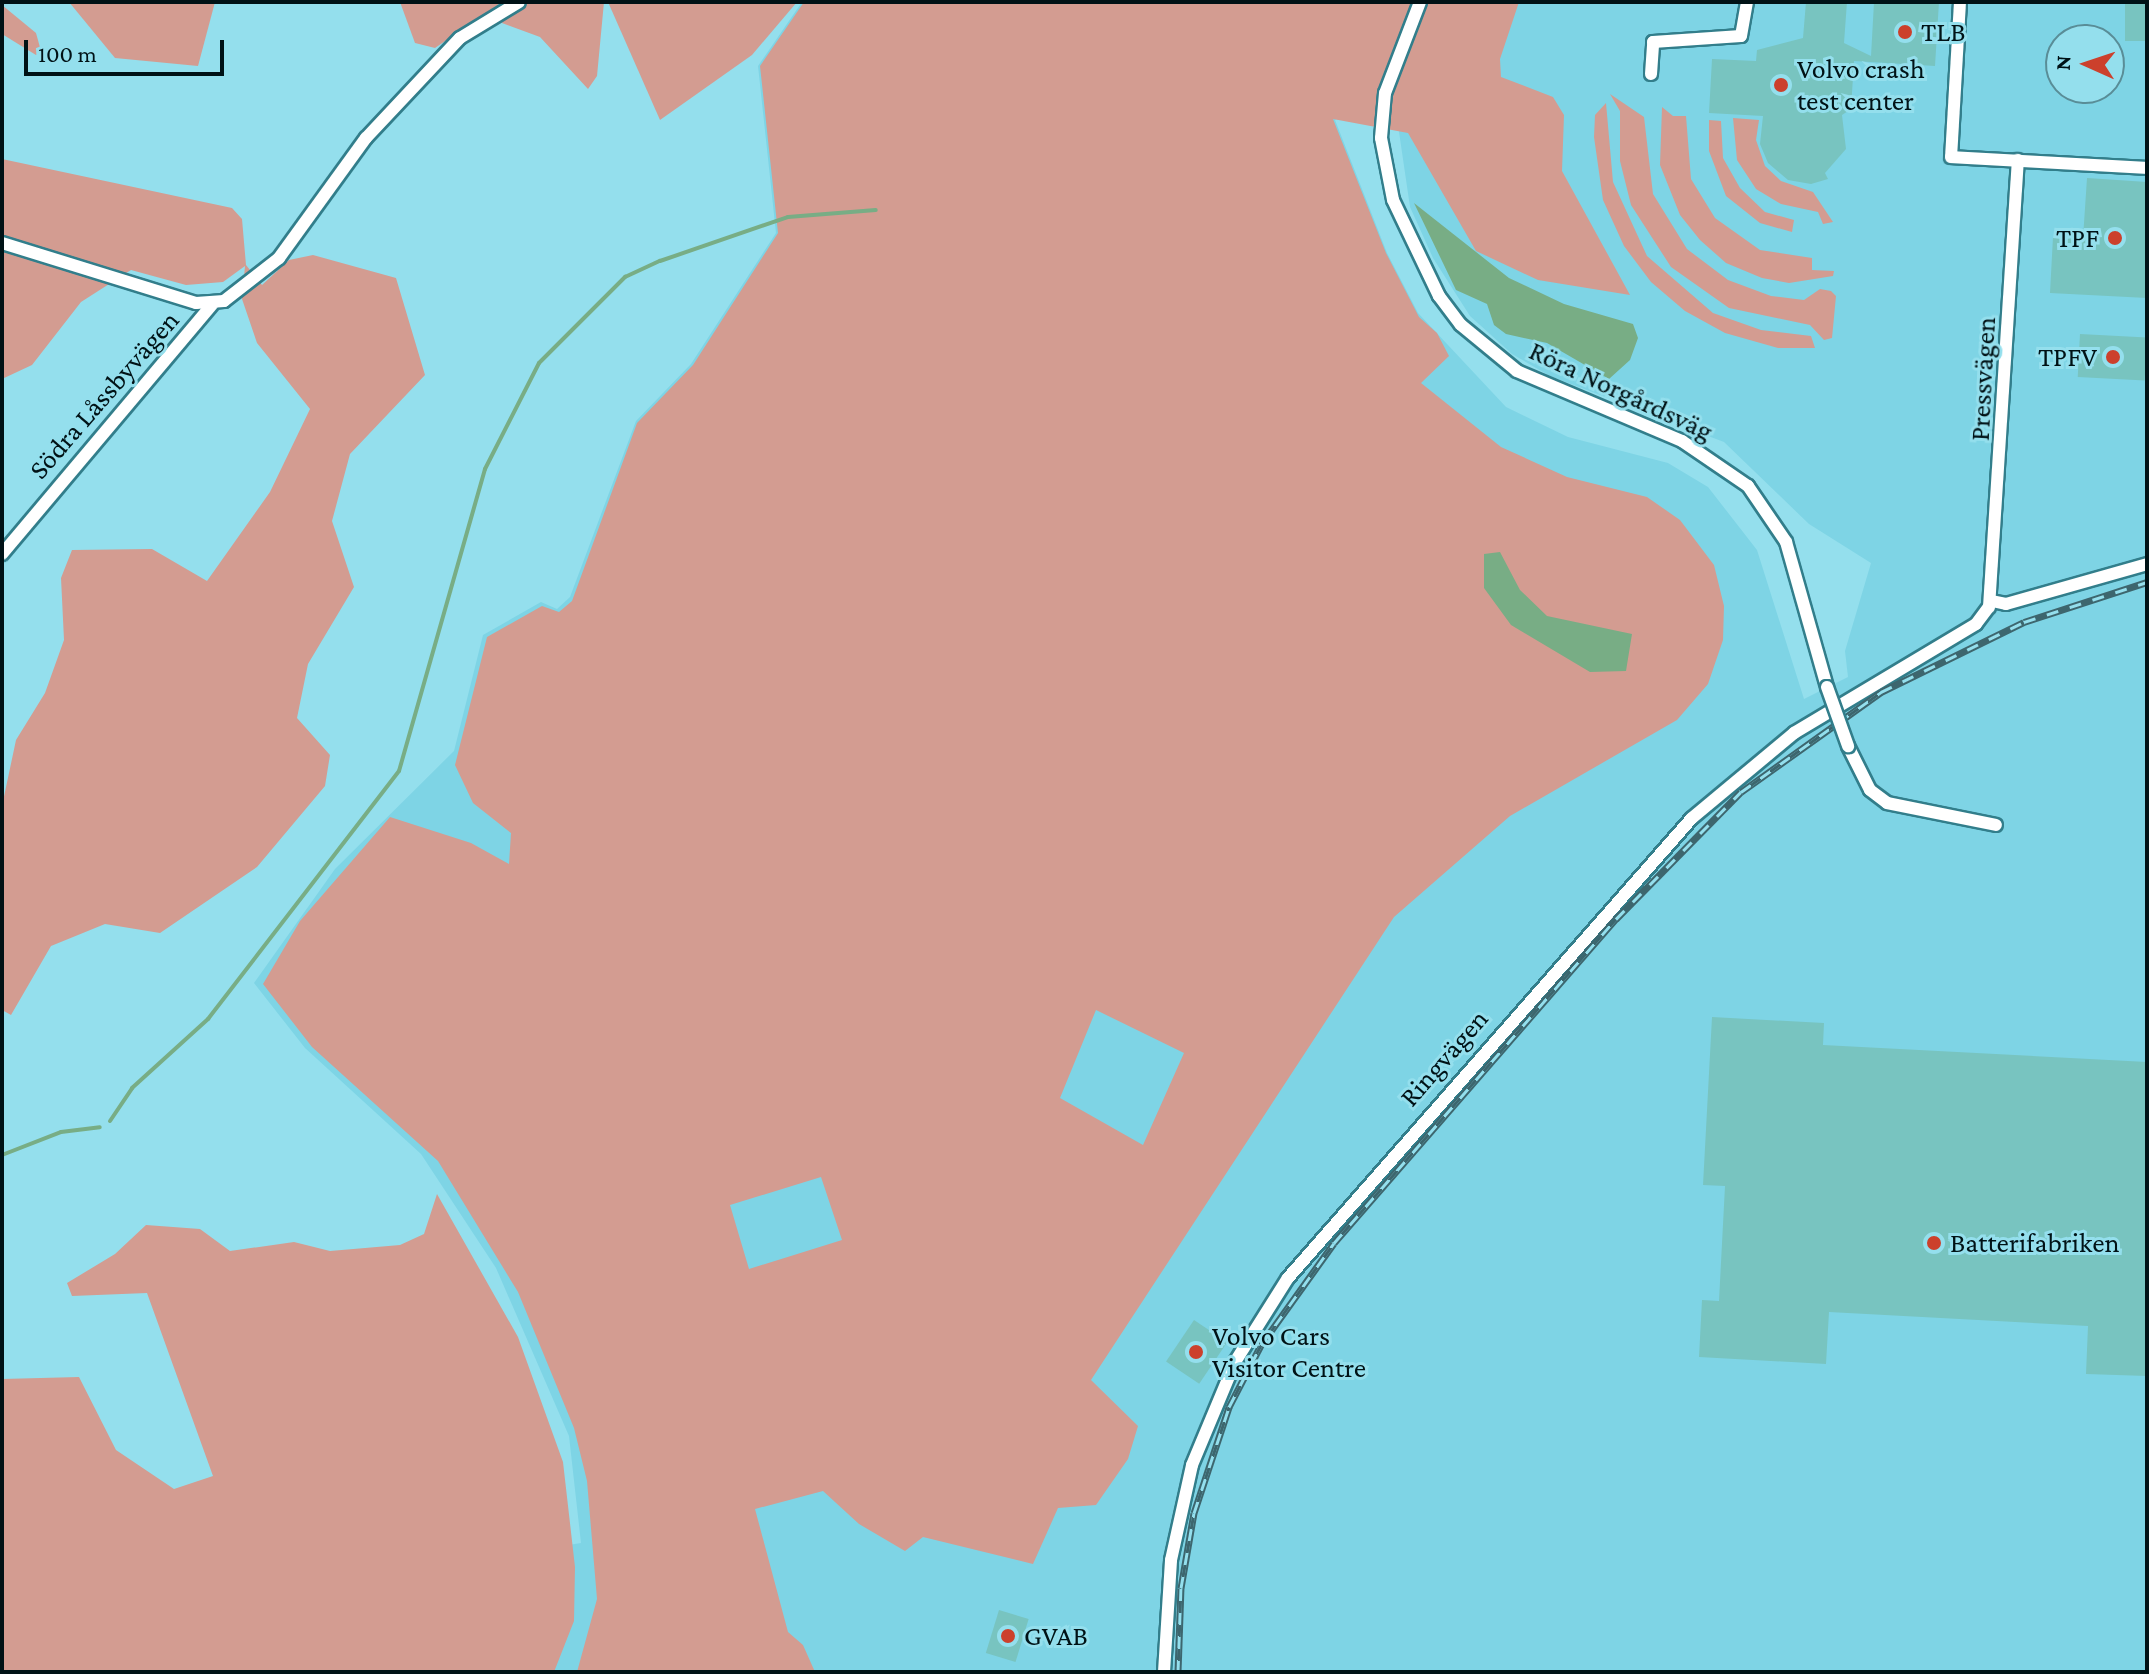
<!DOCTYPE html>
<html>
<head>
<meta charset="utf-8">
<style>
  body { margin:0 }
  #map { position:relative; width:2149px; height:1674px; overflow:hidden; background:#94dfed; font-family:"Crimson Pro",serif }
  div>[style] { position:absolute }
  .built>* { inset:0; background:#7ed4e5 }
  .green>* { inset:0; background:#d39c91 }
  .water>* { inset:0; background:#78ad85 }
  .stream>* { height:4px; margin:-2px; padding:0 2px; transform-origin:2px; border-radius:2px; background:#78ad85 }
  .building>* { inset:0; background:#78c4c0; transform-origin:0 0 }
  .roads { filter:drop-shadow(2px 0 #327e8b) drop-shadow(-2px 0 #327e8b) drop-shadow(0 2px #327e8b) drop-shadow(0 -2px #327e8b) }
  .street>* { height:12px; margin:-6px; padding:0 6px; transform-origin:6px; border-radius:6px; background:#fff }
  .rail>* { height:7px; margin-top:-3.5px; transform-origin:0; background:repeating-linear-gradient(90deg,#94dfed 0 12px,#3d666e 0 24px); box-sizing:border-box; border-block:2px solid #3d666e }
  .bridges { filter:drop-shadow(2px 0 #327e8b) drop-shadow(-2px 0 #327e8b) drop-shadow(0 2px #327e8b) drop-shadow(0 -2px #327e8b) }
  .street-bridge>* { height:12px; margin:-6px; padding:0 6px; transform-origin:6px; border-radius:6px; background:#fff }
  .dots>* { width:22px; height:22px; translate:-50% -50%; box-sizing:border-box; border:4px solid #94dfed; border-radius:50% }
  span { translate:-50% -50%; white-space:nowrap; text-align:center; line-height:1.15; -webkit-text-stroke:6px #94dfed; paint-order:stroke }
  .poi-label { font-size:28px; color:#001216 }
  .left { translate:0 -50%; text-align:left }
  .right { translate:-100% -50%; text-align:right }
  .street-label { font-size:28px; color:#001216 }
  .frame { position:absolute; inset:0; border:4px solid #001216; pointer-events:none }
  .north { position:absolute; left:2045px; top:24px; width:80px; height:80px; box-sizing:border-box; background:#94dfed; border:2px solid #598d97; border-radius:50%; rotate:273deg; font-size:22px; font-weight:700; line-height:32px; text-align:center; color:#001216 }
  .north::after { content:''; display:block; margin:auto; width:28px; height:36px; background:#cc402c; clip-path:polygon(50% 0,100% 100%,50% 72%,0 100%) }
  .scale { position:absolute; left:24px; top:40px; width:200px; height:36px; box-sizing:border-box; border:4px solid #001216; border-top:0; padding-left:10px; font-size:24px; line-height:28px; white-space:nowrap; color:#001216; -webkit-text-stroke:6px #94dfed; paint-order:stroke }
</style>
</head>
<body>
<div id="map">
  <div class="built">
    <i style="clip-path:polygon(evenodd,802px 2px,1371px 2px,1355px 108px,1335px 120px,1387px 253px,1418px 313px,1506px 407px,1568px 437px,1668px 463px,1708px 487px,1757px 550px,1804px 699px,1848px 677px,1845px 651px,1871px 563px,1809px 524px,1724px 442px,1550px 376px,1512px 354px,1470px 316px,1433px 258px,1410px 207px,1398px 125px,1443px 2px,2147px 2px,2147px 1672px,2px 1672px,310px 1587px,581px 1543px,569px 1436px,496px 1268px,421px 1154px,305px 1048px,254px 983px,335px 869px,454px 751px,483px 635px,541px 602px,557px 609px,570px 597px,636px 421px,691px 364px,776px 233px,758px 66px,802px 2px,2061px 40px,2109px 40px,2109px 88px,2061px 88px,2061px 40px)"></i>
  </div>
  <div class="green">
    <i style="clip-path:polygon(69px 2px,215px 2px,198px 66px,115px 58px)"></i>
    <i style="clip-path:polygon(400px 2px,502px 2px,435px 48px,415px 43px)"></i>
    <i style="clip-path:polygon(509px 2px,604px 2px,597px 76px,588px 89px,540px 37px,502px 23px)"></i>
    <i style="clip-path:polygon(608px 2px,797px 2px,752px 55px,660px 120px)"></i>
    <i style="clip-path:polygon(evenodd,804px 2px,1519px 2px,1500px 59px,1501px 77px,1553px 97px,1564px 115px,1562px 171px,1630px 295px,1538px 280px,1476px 251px,1408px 133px,1333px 119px,1386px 253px,1419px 317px,1437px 333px,1449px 356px,1421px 383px,1501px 447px,1567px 477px,1647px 497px,1680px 520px,1714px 565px,1724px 606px,1723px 640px,1708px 684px,1677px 720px,1510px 816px,1394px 917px,1091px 1380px,1138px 1426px,1128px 1459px,1096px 1505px,1058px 1508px,1033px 1564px,923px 1537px,905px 1551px,859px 1524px,823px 1491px,755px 1509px,788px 1632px,803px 1645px,815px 1672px,577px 1672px,597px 1599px,587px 1481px,574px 1428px,518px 1292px,438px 1161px,312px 1047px,263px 984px,300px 921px,390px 817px,471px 843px,509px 864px,511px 833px,473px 803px,455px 765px,487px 637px,542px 606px,559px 612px,572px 601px,637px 423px,693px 365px,778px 233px,760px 66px,804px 2px,1096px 1010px,1184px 1053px,1143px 1145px,1060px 1098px,1096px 1010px,804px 2px,821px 1177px,842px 1240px,749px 1269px,730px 1205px,821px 1177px)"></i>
    <i style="clip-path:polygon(2px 5px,36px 33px,41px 51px,36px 55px,2px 34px)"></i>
    <i style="clip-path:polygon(1610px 94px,1644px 117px,1653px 194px,1687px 249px,1728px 280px,1771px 296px,1804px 300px,1820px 289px,1831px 291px,1836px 296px,1832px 338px,1824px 340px,1810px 325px,1729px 308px,1671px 267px,1631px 205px,1620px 161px,1620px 111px)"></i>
    <i style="clip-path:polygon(1606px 103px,1613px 182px,1647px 256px,1713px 313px,1761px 330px,1811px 336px,1815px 348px,1778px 348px,1725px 333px,1685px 311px,1651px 282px,1624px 246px,1603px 200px,1594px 137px,1595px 115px)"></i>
    <i style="clip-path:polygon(1662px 107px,1673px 116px,1686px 116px,1691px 179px,1715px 218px,1760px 250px,1812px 258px,1812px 270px,1834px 271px,1833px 276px,1789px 283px,1762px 278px,1726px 263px,1700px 240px,1680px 215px,1660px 165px)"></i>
    <i style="clip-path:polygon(1733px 118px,1759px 120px,1756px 140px,1765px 166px,1781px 181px,1813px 192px,1833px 222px,1823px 224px,1818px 212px,1781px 204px,1756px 189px,1737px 160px)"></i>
    <i style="clip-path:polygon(1709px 120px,1721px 121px,1723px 158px,1740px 188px,1765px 212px,1794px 220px,1792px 232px,1760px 223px,1726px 196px,1709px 151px)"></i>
    <i style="clip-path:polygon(2px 159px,232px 208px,242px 219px,246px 265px,262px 285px,289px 260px,313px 255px,396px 278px,425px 375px,350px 454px,332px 521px,354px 587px,308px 664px,297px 718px,330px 755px,325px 786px,257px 867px,160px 933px,105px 924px,51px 946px,11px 1015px,2px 1010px,2px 806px,16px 740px,45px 693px,64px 640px,61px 578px,72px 550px,152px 549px,207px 581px,270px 492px,310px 409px,257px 343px,242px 299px,245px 266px,223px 282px,186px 285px,131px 270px,81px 302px,32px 365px,2px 379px)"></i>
    <i style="clip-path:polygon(437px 1194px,518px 1337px,563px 1462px,575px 1567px,574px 1621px,554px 1672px,2px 1672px,2px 1379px,79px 1377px,116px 1450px,174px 1489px,213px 1476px,147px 1293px,72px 1296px,67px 1283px,115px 1254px,146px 1225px,200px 1229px,230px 1251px,294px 1242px,330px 1251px,400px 1245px,424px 1234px)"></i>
  </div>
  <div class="water">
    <i style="clip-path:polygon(1414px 203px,1509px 278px,1564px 304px,1633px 324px,1638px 338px,1630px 360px,1609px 379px,1547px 343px,1506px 334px,1494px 325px,1487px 304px,1456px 290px)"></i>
    <i style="clip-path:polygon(1500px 552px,1520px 590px,1547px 616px,1632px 634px,1626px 671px,1590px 672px,1511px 625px,1484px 588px,1484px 554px)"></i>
  </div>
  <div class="stream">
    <i style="left:110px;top:1121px;width:40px;rotate:-56deg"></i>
    <i style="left:132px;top:1088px;width:103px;rotate:-42.2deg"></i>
    <i style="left:208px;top:1019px;width:313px;rotate:-52.4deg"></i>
    <i style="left:399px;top:771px;width:314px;rotate:-74.1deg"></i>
    <i style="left:485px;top:469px;width:119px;rotate:-63deg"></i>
    <i style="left:539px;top:363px;width:122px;rotate:-45deg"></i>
    <i style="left:625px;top:277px;width:38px;rotate:-25deg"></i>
    <i style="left:660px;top:261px;width:135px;rotate:-19deg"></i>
    <i style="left:788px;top:217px;width:88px;rotate:-4.5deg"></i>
    <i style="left:2px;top:1155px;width:63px;rotate:-21.3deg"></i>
    <i style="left:61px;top:1132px;width:39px;rotate:-7deg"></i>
  </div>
  <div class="building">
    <i style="clip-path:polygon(1806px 2px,1847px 2px,1844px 43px,1871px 56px,1874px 2px,1939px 2px,1935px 66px,1854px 61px,1851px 109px,1842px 115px,1846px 149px,1825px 173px,1828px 179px,1811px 184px,1788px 180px,1768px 163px,1760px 144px,1763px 116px,1709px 113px,1712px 59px,1756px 61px,1757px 50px,1803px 38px)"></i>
    <i style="left:2125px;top:2px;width:22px;height:39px"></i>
    <i style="clip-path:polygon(2087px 178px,2147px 182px,2147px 298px,2050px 293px,2053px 237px,2083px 238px)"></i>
    <i style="left:2080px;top:334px;width:67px;height:43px;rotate:3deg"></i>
    <i style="clip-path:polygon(1712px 1017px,1824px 1023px,1823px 1045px,2147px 1062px,2147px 1376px,2086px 1374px,2088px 1326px,1829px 1312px,1826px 1364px,1699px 1357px,1702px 1300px,1719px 1301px,1725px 1186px,1703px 1185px)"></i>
    <i style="left:1194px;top:1320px;width:40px;height:50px;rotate:34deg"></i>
    <i style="left:999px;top:1610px;width:31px;height:45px;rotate:17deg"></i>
  </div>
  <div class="roads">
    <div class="street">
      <i style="left:1420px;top:2px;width:97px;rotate:111deg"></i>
      <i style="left:1385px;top:93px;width:45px;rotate:95.1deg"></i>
      <i style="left:1381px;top:138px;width:63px;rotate:79deg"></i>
      <i style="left:1393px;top:200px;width:106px;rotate:64.4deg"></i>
      <i style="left:1439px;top:296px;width:36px;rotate:53deg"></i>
      <i style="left:1461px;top:325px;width:72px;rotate:39.4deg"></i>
      <i style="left:1517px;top:371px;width:179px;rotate:23deg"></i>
      <i style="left:1682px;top:441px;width:80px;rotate:34.3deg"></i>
      <i style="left:1748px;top:486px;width:68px;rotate:55.8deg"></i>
      <i style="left:1786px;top:542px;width:151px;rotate:74.2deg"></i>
      <i style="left:1960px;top:2px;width:155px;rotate:93.3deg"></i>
      <i style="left:1951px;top:157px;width:196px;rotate:3.2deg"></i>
      <i style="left:1651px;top:74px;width:32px;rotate:-86deg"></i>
      <i style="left:1653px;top:42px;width:88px;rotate:-3.9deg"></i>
      <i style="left:1741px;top:36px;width:35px;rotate:-80deg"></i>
      <i style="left:2px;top:243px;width:203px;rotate:17.2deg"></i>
      <i style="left:196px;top:303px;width:28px;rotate:-4deg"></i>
      <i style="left:224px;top:301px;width:70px;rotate:-38deg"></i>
      <i style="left:279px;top:258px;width:148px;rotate:-54.1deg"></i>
      <i style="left:366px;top:138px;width:137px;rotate:-46.8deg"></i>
      <i style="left:460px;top:38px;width:69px;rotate:-31.4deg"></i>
      <i style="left:2px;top:554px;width:326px;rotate:-49.9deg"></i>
      <i style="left:1992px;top:601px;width:14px;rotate:12deg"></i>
      <i style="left:2006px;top:604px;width:147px;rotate:-15.8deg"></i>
      <i style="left:1848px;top:746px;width:49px;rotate:63.4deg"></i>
      <i style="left:1870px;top:790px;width:21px;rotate:37deg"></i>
      <i style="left:1887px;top:803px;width:111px;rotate:11.4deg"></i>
      <i style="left:1164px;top:1672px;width:112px;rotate:-86.4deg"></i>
      <i style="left:1171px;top:1560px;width:97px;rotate:-77.5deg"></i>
      <i style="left:1192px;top:1465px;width:112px;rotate:-67.3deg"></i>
      <i style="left:1235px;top:1362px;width:99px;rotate:-57.8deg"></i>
      <i style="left:1288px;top:1278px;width:612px;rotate:-48.71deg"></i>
      <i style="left:1692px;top:818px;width:133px;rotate:-39.8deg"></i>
      <i style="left:1794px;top:733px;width:212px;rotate:-30.9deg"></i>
      <i style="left:1976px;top:624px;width:21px;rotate:-53deg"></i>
      <i style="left:1989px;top:607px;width:448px;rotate:-86.3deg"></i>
    </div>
  </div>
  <div class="rail">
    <i style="left:1178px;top:1672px;width:84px;rotate:-88deg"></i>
    <i style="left:1181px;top:1588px;width:76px;rotate:-80.2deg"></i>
    <i style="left:1194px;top:1513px;width:112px;rotate:-71.7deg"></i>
    <i style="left:1229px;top:1407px;width:70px;rotate:-62.7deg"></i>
    <i style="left:1261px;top:1345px;width:125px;rotate:-54.4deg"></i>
    <i style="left:1334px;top:1243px;width:430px;rotate:-49deg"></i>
    <i style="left:1616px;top:919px;width:178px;rotate:-45.5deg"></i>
    <i style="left:1741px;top:792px;width:172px;rotate:-35.5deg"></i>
    <i style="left:1881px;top:692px;width:159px;rotate:-26.1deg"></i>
    <i style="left:2024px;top:622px;width:129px;rotate:-18deg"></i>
  </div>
  <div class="bridges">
    <div class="street-bridge">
      <i style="left:1827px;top:687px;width:63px;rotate:70.4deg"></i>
    </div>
  </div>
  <div class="dots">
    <i style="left:1905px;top:32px;background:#cc402c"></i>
    <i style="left:1781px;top:85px;background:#cc402c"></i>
    <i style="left:2115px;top:238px;background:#cc402c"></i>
    <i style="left:2113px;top:357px;background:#cc402c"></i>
    <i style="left:1934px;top:1243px;background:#cc402c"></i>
    <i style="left:1196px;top:1352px;background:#cc402c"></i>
    <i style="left:1008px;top:1636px;background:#cc402c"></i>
  </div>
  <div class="poi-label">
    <span class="left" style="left:1921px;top:32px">TLB</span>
    <span class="left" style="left:1797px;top:85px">Volvo crash<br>test center</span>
    <span class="right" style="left:2099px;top:238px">TPF</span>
    <span class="right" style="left:2097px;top:357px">TPFV</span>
    <span class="left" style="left:1950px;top:1243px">Batterifabriken</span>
    <span class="left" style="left:1212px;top:1352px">Volvo Cars<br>Visitor Centre</span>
    <span class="left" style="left:1024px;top:1636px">GVAB</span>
  </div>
  <div class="street-label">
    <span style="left:1983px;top:379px;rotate:-87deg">Pressvägen</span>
    <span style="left:1621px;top:391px;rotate:25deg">Röra Norgårdsväg</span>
    <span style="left:104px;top:395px;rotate:-49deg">Södra Låssbyvägen</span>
    <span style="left:1444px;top:1058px;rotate:-49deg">Ringvägen</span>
  </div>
  <div class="frame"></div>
  <div class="north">N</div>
  <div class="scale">100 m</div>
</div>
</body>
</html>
